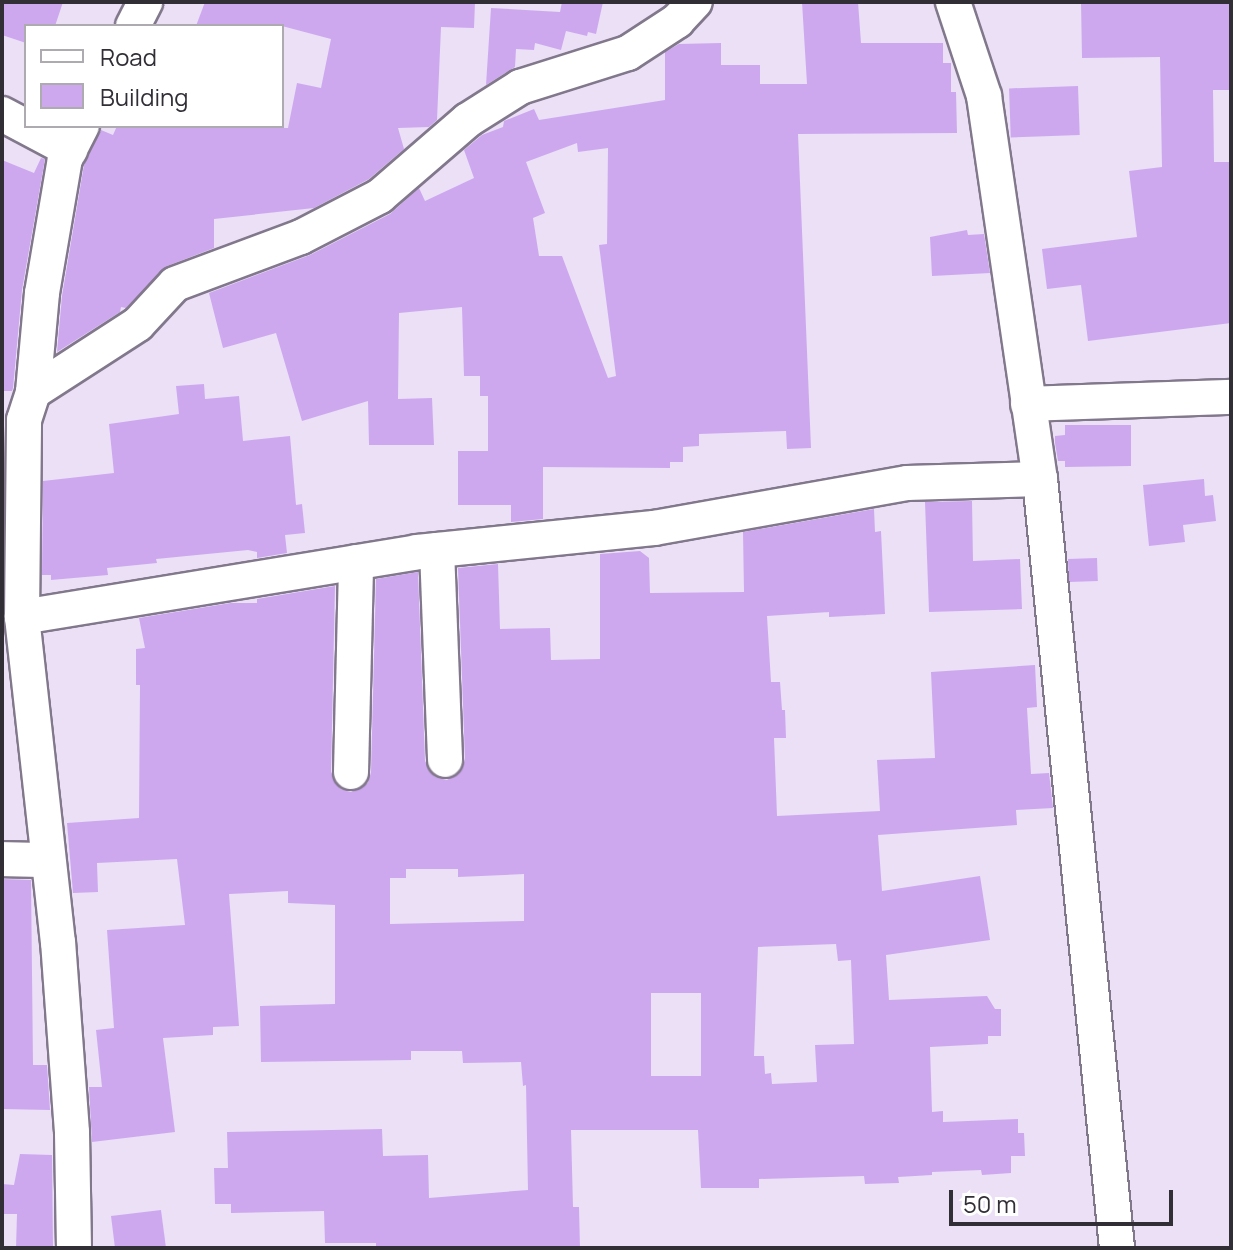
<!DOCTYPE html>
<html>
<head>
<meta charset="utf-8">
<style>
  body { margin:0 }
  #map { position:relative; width:1233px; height:1250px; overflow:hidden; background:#ebe0f6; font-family:Manrope,sans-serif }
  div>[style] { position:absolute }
  .building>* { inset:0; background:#cda8ef; transform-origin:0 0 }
  .roads { filter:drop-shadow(2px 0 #82788c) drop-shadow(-2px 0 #82788c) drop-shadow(0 2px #82788c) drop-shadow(0 -2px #82788c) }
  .minor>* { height:34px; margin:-17px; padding:0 17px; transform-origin:17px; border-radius:17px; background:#fff }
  span { translate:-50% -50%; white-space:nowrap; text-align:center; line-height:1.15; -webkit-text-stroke:6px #fff; paint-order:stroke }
  .frame { position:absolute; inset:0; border:4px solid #322e36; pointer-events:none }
  .legend { position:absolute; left:24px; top:24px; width:260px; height:104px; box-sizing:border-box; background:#fff; border:2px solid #adabaf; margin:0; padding:10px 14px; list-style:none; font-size:24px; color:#322e36 }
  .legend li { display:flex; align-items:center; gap:16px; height:40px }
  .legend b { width:40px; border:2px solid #adabaf }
  .scale { position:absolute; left:949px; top:1190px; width:224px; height:36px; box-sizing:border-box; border:4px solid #322e36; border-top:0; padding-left:10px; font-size:24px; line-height:28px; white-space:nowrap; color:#322e36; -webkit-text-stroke:6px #fff; paint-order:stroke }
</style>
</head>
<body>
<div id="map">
  <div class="building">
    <i style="clip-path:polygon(2px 2px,63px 2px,55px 26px,26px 26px,26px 43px,2px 35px)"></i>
    <i style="clip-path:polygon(205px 2px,475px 2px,474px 28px,441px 27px,437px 120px,429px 127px,398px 128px,404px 149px,369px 179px,314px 208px,214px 219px,214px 248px,167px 266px,126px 308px,121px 307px,120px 312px,57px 352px,62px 296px,84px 165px,101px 130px,113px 135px,117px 126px,288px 128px,297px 83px,321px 88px,331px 39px,282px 26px,196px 26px)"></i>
    <i style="clip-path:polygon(562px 2px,603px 2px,596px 34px,588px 32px,587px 36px,566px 31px,561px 50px,535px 43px,534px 50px,516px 49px,515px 67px,486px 85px,491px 8px,560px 12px)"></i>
    <i style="clip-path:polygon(evenodd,802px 2px,858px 2px,861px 43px,943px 43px,943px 63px,951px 63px,951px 92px,956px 92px,957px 133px,798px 134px,811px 448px,787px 449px,786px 431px,699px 434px,699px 446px,683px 447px,683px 462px,670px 462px,670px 468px,543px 467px,543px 519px,511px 522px,511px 505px,458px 505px,458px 451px,488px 451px,488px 396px,480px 396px,480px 376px,464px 376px,462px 307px,399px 313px,398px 399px,432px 398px,434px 445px,369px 445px,368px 401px,302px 421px,276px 333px,223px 348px,209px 293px,310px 255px,390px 214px,419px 188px,425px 201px,474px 178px,464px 150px,482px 135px,503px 127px,504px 121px,534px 109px,539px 120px,665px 100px,665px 52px,679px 44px,721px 43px,721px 65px,760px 65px,760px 84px,807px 84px,802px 2px,577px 143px,578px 152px,608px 148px,607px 244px,599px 245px,616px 376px,608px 378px,562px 256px,539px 256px,533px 218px,545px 213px,526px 162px,577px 143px)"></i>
    <i style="clip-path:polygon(1081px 2px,1231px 3px,1231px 90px,1213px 90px,1214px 162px,1231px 162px,1231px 323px,1088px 341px,1081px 285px,1047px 289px,1042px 249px,1137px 237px,1129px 171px,1162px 167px,1160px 57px,1082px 58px)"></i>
    <i style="left:1078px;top:86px;width:49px;height:69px;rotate:88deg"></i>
    <i style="clip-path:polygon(41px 158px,45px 159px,22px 290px,13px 388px,12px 391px,2px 391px,2px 160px,34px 173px)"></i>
    <i style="clip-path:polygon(967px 230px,968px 235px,984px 234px,990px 273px,932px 276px,930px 237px)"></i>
    <i style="clip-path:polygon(204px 384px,205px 399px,239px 396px,243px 441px,290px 436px,296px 505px,302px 504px,305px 533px,285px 535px,287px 553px,257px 558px,257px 552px,248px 550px,156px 559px,157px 563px,107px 568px,108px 575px,51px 580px,51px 575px,42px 575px,43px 481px,114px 473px,109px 424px,179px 414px,176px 386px)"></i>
    <i style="clip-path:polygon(1065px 425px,1131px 425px,1131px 466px,1065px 467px,1065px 461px,1058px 461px,1055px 443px,1055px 436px,1065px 435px)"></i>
    <i style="clip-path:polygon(1204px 479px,1205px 496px,1213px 495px,1216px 521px,1183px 525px,1185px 542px,1149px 546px,1143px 485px)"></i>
    <i style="clip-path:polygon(972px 501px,973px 561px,1020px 559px,1022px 609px,929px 612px,925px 502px)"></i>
    <i style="clip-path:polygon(evenodd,874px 509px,875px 532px,881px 531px,885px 614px,829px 617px,829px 612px,767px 616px,771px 682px,780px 682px,782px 710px,785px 710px,786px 738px,774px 738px,777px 816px,880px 811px,877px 760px,935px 758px,931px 672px,1035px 665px,1037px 707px,1027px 708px,1031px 774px,1049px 773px,1053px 808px,1016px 810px,1017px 825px,878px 835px,882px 891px,980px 876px,990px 940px,886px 955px,889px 1000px,987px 996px,995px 1009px,1001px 1009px,1001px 1036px,988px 1036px,988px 1044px,930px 1047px,932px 1112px,943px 1111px,943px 1122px,1018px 1119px,1018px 1133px,1024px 1133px,1025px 1156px,1011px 1156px,1011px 1173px,982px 1175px,981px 1170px,932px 1172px,932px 1175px,898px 1177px,899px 1183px,865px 1184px,864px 1176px,759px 1179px,759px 1188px,701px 1188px,698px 1130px,571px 1130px,573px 1207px,579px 1207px,580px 1248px,376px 1248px,376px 1243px,325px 1243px,324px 1211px,231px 1213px,231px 1204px,215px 1204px,214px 1168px,228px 1168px,227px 1132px,382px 1129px,383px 1156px,428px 1155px,429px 1198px,528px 1190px,526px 1085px,523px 1086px,521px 1062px,463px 1063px,462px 1051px,411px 1051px,411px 1060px,261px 1062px,260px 1006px,335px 1004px,335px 905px,288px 903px,288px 891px,229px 894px,239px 1026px,213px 1027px,213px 1035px,163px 1038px,175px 1132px,92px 1142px,89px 1087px,102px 1087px,96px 1030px,114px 1028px,107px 930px,185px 925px,177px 859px,97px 863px,98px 892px,73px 893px,67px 823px,139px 818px,140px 685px,136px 685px,136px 649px,145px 648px,139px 618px,231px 603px,257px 603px,257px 599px,335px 586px,331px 772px,340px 789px,351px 792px,368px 783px,371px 772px,376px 579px,418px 572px,425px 761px,435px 777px,447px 780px,462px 770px,465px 759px,458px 568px,498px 564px,500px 629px,550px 628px,551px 660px,600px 659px,600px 554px,640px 551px,649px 558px,650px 593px,744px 592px,743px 532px,874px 509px,406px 869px,458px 869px,458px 877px,524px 874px,524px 921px,390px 924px,390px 878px,406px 878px,406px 869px,874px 509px,836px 944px,838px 961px,851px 960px,854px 1044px,815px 1045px,817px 1082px,772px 1084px,771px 1073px,765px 1074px,764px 1056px,754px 1056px,758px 947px,836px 944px,874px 509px,651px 993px,701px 993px,701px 1076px,651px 1076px,651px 993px)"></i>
    <i style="left:1097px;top:558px;width:23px;height:29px;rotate:88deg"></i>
    <i style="clip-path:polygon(2px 879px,31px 880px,33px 1065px,47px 1065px,50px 1110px,2px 1109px)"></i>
    <i style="clip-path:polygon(20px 1154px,52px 1155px,53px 1248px,16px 1248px,17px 1214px,2px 1214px,2px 1184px,14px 1185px)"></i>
    <i style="clip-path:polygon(161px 1210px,166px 1248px,115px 1248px,111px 1216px)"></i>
  </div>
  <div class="roads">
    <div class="minor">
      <i style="left:953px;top:2px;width:99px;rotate:71.7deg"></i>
      <i style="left:984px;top:96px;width:387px;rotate:81.7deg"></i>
      <i style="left:1040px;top:479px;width:773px;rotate:84.28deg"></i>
      <i style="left:133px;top:26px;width:27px;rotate:-63deg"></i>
      <i style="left:2px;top:114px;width:77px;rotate:27.9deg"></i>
      <i style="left:33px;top:392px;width:125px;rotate:-32.9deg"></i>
      <i style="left:138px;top:324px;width:54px;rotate:-47.2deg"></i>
      <i style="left:175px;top:284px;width:134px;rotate:-20.5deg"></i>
      <i style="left:301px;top:237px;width:89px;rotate:-27.4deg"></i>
      <i style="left:380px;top:196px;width:116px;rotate:-40.8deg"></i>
      <i style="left:468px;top:120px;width:62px;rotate:-32.4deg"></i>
      <i style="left:520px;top:87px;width:113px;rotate:-17.5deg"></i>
      <i style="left:628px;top:53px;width:59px;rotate:-33.1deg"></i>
      <i style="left:677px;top:21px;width:26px;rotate:-47deg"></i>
      <i style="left:1028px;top:404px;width:203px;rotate:-2deg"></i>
      <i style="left:437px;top:550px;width:210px;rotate:87.8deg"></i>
      <i style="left:22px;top:617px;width:400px;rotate:-9.3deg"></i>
      <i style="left:417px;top:552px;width:238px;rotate:-5.8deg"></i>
      <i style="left:654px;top:528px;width:257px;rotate:-10.1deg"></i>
      <i style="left:907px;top:483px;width:133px;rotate:-1.7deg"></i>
      <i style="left:351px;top:772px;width:210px;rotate:-88.6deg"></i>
      <i style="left:2px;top:859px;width:45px;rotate:1.3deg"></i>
      <i style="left:74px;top:1248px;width:116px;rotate:-91deg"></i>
      <i style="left:72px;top:1132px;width:190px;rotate:-94.2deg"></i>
      <i style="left:58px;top:943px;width:328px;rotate:-96.3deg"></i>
      <i style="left:22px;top:617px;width:197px;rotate:-89.4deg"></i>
      <i style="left:24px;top:420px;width:29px;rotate:-72deg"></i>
      <i style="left:33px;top:392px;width:99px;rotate:-84.8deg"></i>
      <i style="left:42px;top:293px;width:136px;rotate:-80.3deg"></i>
      <i style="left:65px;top:159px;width:37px;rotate:-63deg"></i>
    </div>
  </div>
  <div class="frame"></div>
  <ul class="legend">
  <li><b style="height:10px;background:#fff"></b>Road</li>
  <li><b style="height:22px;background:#cda8ef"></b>Building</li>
  </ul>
  <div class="scale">50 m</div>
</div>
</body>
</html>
